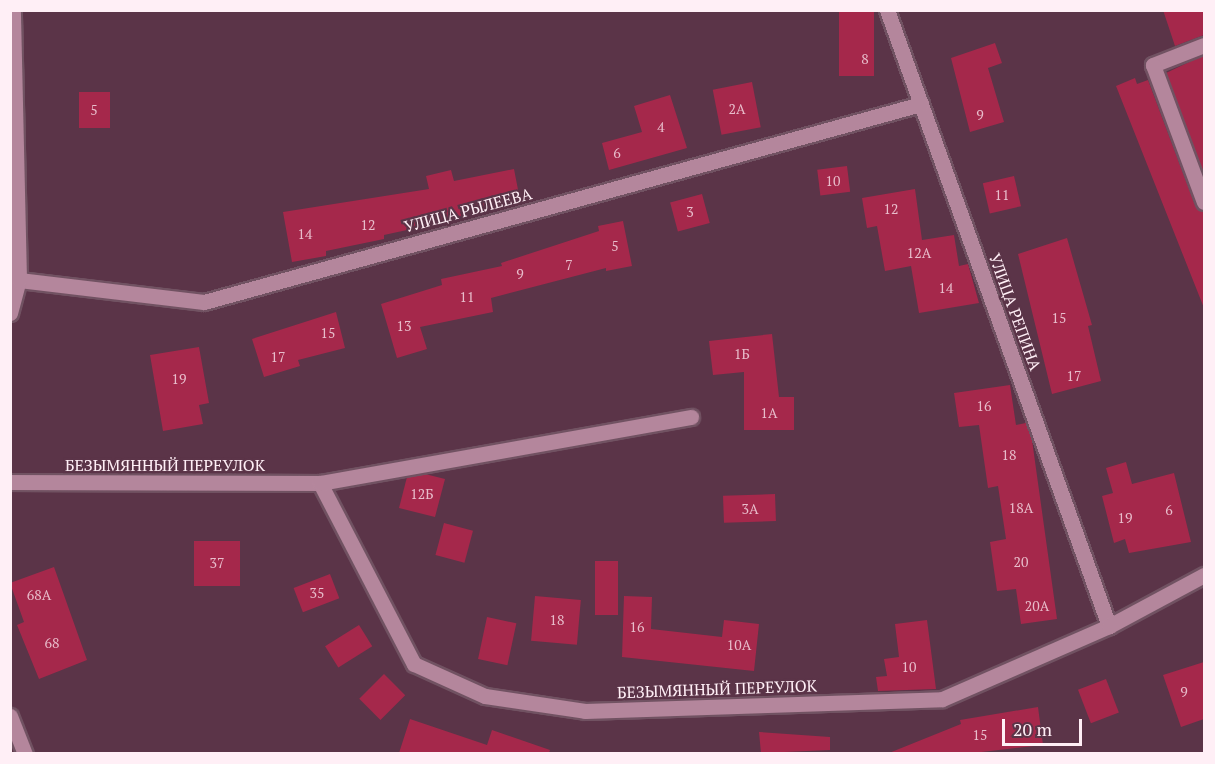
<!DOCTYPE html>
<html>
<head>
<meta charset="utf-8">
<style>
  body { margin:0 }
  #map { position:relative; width:1215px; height:764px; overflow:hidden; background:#5b3448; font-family:"PT Serif",serif }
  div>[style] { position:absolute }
  .building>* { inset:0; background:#a5284b; transform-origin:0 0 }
  .roads { filter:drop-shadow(2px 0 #715262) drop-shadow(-2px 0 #715262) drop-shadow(0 2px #715262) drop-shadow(0 -2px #715262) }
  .lane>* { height:15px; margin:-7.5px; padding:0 7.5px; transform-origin:7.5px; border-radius:7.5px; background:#b4869c }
  .street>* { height:15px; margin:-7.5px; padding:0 7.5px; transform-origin:7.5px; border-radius:7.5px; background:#b4869c }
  span { translate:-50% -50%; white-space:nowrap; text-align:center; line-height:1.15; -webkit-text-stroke:4.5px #5b3448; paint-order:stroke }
  .number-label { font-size:14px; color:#e8bdcb }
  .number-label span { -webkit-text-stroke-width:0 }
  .street-label { font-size:16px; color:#ffeff6 }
  .frame { position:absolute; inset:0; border:12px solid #ffeff6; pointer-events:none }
  .scale { position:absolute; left:1002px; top:719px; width:80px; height:27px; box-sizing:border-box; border:3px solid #ffeff6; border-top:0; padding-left:8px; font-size:18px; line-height:21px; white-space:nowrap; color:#ffeff6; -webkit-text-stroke:4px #5b3448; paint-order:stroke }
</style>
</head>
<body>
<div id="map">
  <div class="building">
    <i style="left:839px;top:10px;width:35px;height:66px"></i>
    <i style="clip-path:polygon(1163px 10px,1204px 10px,1204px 35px,1175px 46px)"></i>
    <i style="clip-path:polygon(995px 43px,1002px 63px,988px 68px,1004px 122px,970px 132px,951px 58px)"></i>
    <i style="clip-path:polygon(1204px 55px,1204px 175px,1166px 73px)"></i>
    <i style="clip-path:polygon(1135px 78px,1137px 84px,1148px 80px,1195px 205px,1204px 211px,1204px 308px,1116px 86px)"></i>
    <i style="left:752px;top:82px;width:46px;height:40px;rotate:79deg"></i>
    <i style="left:79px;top:92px;width:31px;height:36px"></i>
    <i style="clip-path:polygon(670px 95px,687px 148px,609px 170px,602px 143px,642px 132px,634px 106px)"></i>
    <i style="left:847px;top:166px;width:26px;height:30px;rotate:83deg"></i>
    <i style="clip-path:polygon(514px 169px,520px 200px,460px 212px,462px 218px,384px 235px,384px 239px,326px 251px,326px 256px,292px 262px,283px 212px,429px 189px,426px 176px,451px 170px,454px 181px)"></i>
    <i style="left:1014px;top:176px;width:31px;height:32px;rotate:77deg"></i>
    <i style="clip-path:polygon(915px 189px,922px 240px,954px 235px,959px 266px,968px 264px,979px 303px,919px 313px,911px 266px,885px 271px,877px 226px,867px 228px,862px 198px)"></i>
    <i style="left:702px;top:194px;width:30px;height:33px;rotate:75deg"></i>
    <i style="clip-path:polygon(623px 221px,632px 266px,606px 271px,606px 268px,491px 298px,493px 312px,420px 327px,427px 349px,397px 358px,381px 304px,442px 285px,441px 279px,502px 266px,501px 263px,599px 231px,598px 226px)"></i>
    <i style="clip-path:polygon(1067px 238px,1092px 325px,1088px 326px,1101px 381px,1052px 394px,1018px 254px)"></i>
    <i style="clip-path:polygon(336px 312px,345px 348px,298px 360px,300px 366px,264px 377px,252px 339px)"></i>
    <i style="clip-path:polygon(772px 334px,779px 397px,794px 397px,794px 430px,744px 430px,744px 372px,713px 375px,709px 341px)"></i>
    <i style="clip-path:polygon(199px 347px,209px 403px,199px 405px,203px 424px,163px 431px,150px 355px)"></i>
    <i style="clip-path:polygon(1010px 385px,1016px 425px,1026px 423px,1032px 440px,1057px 619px,1021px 624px,1016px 589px,997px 591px,990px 542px,1006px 539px,998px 486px,988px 488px,979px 425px,959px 427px,954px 393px)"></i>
    <i style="clip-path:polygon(1126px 462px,1132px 484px,1174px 473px,1191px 542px,1129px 553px,1125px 539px,1114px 543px,1102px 496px,1113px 493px,1106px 468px)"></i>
    <i style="clip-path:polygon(425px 474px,445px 479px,435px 517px,399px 508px,407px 477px)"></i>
    <i style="left:775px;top:494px;width:27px;height:52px;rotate:88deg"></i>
    <i style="left:444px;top:523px;width:30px;height:33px;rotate:15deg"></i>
    <i style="left:194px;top:541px;width:46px;height:45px"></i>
    <i style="left:595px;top:561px;width:23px;height:54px"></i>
    <i style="clip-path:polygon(54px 567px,87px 660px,39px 679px,17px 625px,24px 622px,10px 583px)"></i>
    <i style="left:330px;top:574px;width:26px;height:39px;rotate:69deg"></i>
    <i style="left:535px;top:596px;width:46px;height:45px;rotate:5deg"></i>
    <i style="clip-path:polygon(624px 596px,652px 597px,651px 629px,722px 637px,724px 620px,759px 624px,754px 671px,622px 657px)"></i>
    <i style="left:487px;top:617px;width:30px;height:43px;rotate:12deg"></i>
    <i style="clip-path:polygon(927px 620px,936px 689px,878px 691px,876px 677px,887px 676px,884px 659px,899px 657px,895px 624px)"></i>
    <i style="left:359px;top:625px;width:25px;height:40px;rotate:58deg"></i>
    <i style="clip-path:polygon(1204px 662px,1204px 719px,1181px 727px,1163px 675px)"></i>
    <i style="left:384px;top:674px;width:30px;height:35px;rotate:45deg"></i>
    <i style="left:1106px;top:679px;width:36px;height:30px;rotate:69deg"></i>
    <i style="clip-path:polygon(1038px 707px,1043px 745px,973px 753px,889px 753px,961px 724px,960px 720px)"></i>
    <i style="clip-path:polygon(410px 719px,487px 745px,492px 730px,550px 750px,549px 753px,399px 753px)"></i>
    <i style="clip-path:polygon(759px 732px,830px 737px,830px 750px,761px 753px)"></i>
  </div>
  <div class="roads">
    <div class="lane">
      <i style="left:1204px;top:45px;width:55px;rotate:158.6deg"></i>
      <i style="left:1153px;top:65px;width:146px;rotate:69.6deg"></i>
    </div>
    <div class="street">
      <i style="left:887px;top:10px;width:655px;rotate:70.18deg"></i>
      <i style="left:19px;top:280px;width:186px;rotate:6.8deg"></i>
      <i style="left:204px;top:302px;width:744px;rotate:-15.44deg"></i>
      <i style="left:10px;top:313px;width:34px;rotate:-75deg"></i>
      <i style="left:19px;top:280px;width:270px;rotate:-91.3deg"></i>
      <i style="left:10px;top:482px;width:310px;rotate:0.2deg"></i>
      <i style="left:320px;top:483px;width:204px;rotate:62.6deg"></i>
      <i style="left:414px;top:664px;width:78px;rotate:24.3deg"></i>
      <i style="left:485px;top:696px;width:101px;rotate:8.5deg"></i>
      <i style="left:585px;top:711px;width:357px;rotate:-1.9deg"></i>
      <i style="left:942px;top:699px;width:182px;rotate:-23.6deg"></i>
      <i style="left:1109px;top:626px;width:108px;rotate:-28.2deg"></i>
      <i style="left:320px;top:483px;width:377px;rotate:-10.1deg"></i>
      <i style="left:10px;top:716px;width:41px;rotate:68.5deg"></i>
    </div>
  </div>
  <div class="number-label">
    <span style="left:865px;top:59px">8</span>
    <span style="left:737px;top:109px">2А</span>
    <span style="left:94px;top:110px">5</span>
    <span style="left:980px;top:115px">9</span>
    <span style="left:661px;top:127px">4</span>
    <span style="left:617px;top:153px">6</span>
    <span style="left:833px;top:181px">10</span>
    <span style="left:1002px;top:195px">11</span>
    <span style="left:891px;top:209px">12</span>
    <span style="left:690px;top:212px">3</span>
    <span style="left:368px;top:225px">12</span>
    <span style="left:305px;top:234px">14</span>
    <span style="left:615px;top:246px">5</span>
    <span style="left:919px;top:253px">12А</span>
    <span style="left:569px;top:265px">7</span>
    <span style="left:520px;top:274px">9</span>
    <span style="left:946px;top:288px">14</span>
    <span style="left:467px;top:297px">11</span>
    <span style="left:1059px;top:318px">15</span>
    <span style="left:404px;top:326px">13</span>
    <span style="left:328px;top:333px">15</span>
    <span style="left:742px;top:354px">1Б</span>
    <span style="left:278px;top:357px">17</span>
    <span style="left:1074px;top:376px">17</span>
    <span style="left:179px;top:379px">19</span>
    <span style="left:984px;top:406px">16</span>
    <span style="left:769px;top:413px">1А</span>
    <span style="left:1009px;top:455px">18</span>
    <span style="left:422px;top:494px">12Б</span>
    <span style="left:1021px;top:508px">18А</span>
    <span style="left:750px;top:509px">3А</span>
    <span style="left:1169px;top:510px">6</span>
    <span style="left:1125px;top:518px">19</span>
    <span style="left:1021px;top:562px">20</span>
    <span style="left:217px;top:563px">37</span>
    <span style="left:317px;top:593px">35</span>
    <span style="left:39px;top:595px">68А</span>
    <span style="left:1037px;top:606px">20А</span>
    <span style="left:557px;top:620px">18</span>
    <span style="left:637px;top:627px">16</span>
    <span style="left:52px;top:643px">68</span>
    <span style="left:739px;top:645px">10А</span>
    <span style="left:909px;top:667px">10</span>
    <span style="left:1184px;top:692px">9</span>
    <span style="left:980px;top:735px">15</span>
  </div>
  <div class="street-label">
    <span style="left:468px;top:210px;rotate:-15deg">УЛИЦА РЫЛЕЕВА</span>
    <span style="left:1015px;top:312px;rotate:70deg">УЛИЦА РЕПИНА</span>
    <span style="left:165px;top:465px">БЕЗЫМЯННЫЙ ПЕРЕУЛОК</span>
    <span style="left:717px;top:689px;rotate:-2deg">БЕЗЫМЯННЫЙ ПЕРЕУЛОК</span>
  </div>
  <div class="frame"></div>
  <div class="scale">20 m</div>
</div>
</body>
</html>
